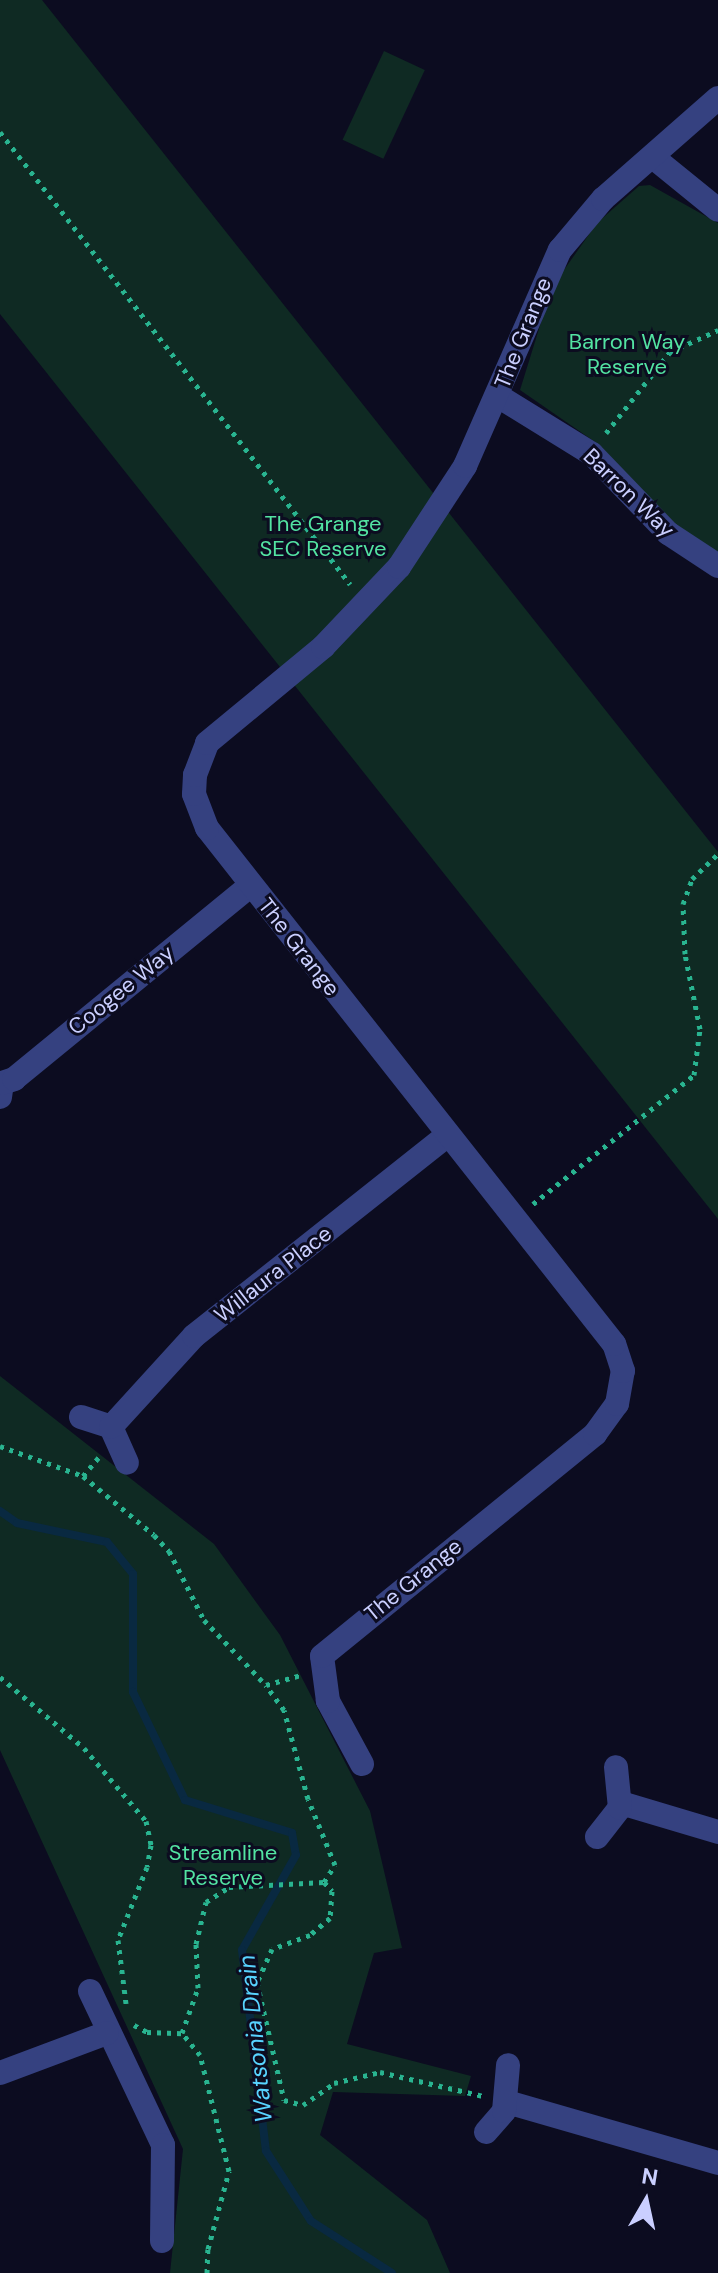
<!DOCTYPE html>
<html>
<head>
<meta charset="utf-8">
<style>
  body { margin:0 }
  #map { position:relative; width:718px; height:2273px; overflow:hidden; background:#0c0c20; font-family:"DM Sans",sans-serif }
  div>[style] { position:absolute }
  .green>* { inset:0; background:#0f2a23; transform-origin:0 0 }
  .stream>* { height:8px; margin:-4px; padding:0 4px; transform-origin:4px; border-radius:4px; background:#092941 }
  .path>* { height:5px; margin-top:-2.5px; transform-origin:0; background:repeating-linear-gradient(90deg,#29b490 0 4px,transparent 0 10px) }
  .minor>* { height:24px; margin:-12px; padding:0 12px; transform-origin:12px; border-radius:12px; background:#354180 }
  span { translate:-50% -50%; white-space:nowrap; text-align:center; line-height:1.15; -webkit-text-stroke:6px #0c0c20; paint-order:stroke }
  .street-label { font-size:22px; color:#cacfff }
  .park-label { font-size:22px; color:#53e3a2 }
  .water-label { font-size:24px; color:#58d3ff; font-style:italic }
  .north { position:absolute; left:606px; top:2161px; width:80px; height:80px; -webkit-text-stroke:6px #0c0c20; paint-order:stroke; rotate:9deg; font-size:22px; font-weight:700; line-height:32px; text-align:center; color:#cacfff }
  .north::after { content:''; display:block; margin:auto; width:28px; height:36px; background:#cacfff; clip-path:polygon(50% 0,100% 100%,50% 72%,0 100%) }
</style>
</head>
<body>
<div id="map">
  <div class="green">
    <i style="clip-path:polygon(0 0,42px 0,718px 852px,718px 1219px,0 314px)"></i>
    <i style="left:384px;top:51px;width:45px;height:98px;rotate:25deg"></i>
    <i style="clip-path:polygon(650px 185px,718px 223px,718px 555px,686px 535px,598px 444px,520px 390px,552px 287px,597px 223px,639px 186px)"></i>
    <i style="clip-path:polygon(0 1376px,214px 1544px,280px 1635px,370px 1811px,402px 1948px,374px 1953px,347px 2044px,471px 2076px,465px 2096px,333px 2092px,320px 2135px,427px 2220px,450px 2273px,170px 2273px,183px 2149px,0 1750px)"></i>
  </div>
  <div class="stream">
    <i style="left:0;top:1511px;width:21px;rotate:35deg"></i>
    <i style="left:17px;top:1523px;width:92px;rotate:11.9deg"></i>
    <i style="left:107px;top:1542px;width:41px;rotate:50.9deg"></i>
    <i style="left:133px;top:1574px;width:118px;rotate:90deg"></i>
    <i style="left:133px;top:1692px;width:120px;rotate:64.3deg"></i>
    <i style="left:185px;top:1800px;width:112px;rotate:17.1deg"></i>
    <i style="left:292px;top:1833px;width:22px;rotate:80deg"></i>
    <i style="left:296px;top:1855px;width:109px;rotate:119.6deg"></i>
    <i style="left:242px;top:1950px;width:202px;rotate:83.2deg"></i>
    <i style="left:266px;top:2151px;width:83px;rotate:57.3deg"></i>
    <i style="left:311px;top:2221px;width:96px;rotate:32.7deg"></i>
  </div>
  <div class="path">
    <i style="left:0;top:132px;width:572px;rotate:52.25deg"></i>
    <i style="left:606px;top:433px;width:103px;rotate:-51.7deg"></i>
    <i style="left:670px;top:352px;width:53px;rotate:-24.6deg"></i>
    <i style="left:533px;top:1204px;width:206px;rotate:-38.7deg"></i>
    <i style="left:694px;top:1075px;width:46px;rotate:-82.6deg"></i>
    <i style="left:700px;top:1029px;width:76px;rotate:-101.3deg"></i>
    <i style="left:685px;top:954px;width:50px;rotate:-92.3deg"></i>
    <i style="left:683px;top:904px;width:27px;rotate:-70deg"></i>
    <i style="left:692px;top:879px;width:36px;rotate:-44deg"></i>
    <i style="left:0;top:1446px;width:88px;rotate:19.9deg"></i>
    <i style="left:83px;top:1476px;width:92px;rotate:39.7deg"></i>
    <i style="left:154px;top:1535px;width:22px;rotate:47deg"></i>
    <i style="left:169px;top:1551px;width:77px;rotate:63.1deg"></i>
    <i style="left:204px;top:1620px;width:90px;rotate:46.4deg"></i>
    <i style="left:266px;top:1685px;width:35px;rotate:-16deg"></i>
    <i style="left:83px;top:1476px;width:25px;rotate:-50deg"></i>
    <i style="left:0;top:1677px;width:110px;rotate:40.2deg"></i>
    <i style="left:84px;top:1748px;width:96px;rotate:49.7deg"></i>
    <i style="left:146px;top:1821px;width:25px;rotate:78deg"></i>
    <i style="left:151px;top:1845px;width:22px;rotate:100deg"></i>
    <i style="left:147px;top:1867px;width:79px;rotate:111.7deg"></i>
    <i style="left:118px;top:1940px;width:64px;rotate:82.8deg"></i>
    <i style="left:324px;top:1882px;width:12px;rotate:48deg"></i>
    <i style="left:332px;top:1891px;width:27px;rotate:94deg"></i>
    <i style="left:330px;top:1918px;width:26px;rotate:140deg"></i>
    <i style="left:310px;top:1935px;width:40px;rotate:159.8deg"></i>
    <i style="left:272px;top:1949px;width:36px;rotate:114deg"></i>
    <i style="left:257px;top:1982px;width:121px;rotate:77.1deg"></i>
    <i style="left:284px;top:2100px;width:20px;rotate:15deg"></i>
    <i style="left:303px;top:2105px;width:38px;rotate:-35deg"></i>
    <i style="left:334px;top:2083px;width:47px;rotate:-13.4deg"></i>
    <i style="left:380px;top:2072px;width:106px;rotate:13.1deg"></i>
    <i style="left:134px;top:2025px;width:15px;rotate:28deg"></i>
    <i style="left:147px;top:2032px;width:35px;rotate:2deg"></i>
    <i style="left:207px;top:2273px;width:24px;rotate:-88deg"></i>
    <i style="left:208px;top:2249px;width:81px;rotate:-74.9deg"></i>
    <i style="left:229px;top:2171px;width:120px;rotate:-104deg"></i>
    <i style="left:200px;top:2055px;width:28px;rotate:-129deg"></i>
    <i style="left:182px;top:2033px;width:48px;rotate:-70.4deg"></i>
    <i style="left:198px;top:1988px;width:44px;rotate:-92.6deg"></i>
    <i style="left:196px;top:1944px;width:43px;rotate:-76.6deg"></i>
    <i style="left:206px;top:1902px;width:27px;rotate:-33deg"></i>
    <i style="left:229px;top:1887px;width:95px;rotate:-3deg"></i>
    <i style="left:324px;top:1882px;width:20px;rotate:-57deg"></i>
    <i style="left:335px;top:1865px;width:71px;rotate:-112.2deg"></i>
    <i style="left:308px;top:1799px;width:92px;rotate:-105.1deg"></i>
    <i style="left:284px;top:1710px;width:31px;rotate:-126deg"></i>
  </div>
  <div class="minor">
    <i style="left:654px;top:158px;width:82px;rotate:39.1deg"></i>
    <i style="left:498px;top:396px;width:110px;rotate:31.7deg"></i>
    <i style="left:592px;top:454px;width:110px;rotate:46.1deg"></i>
    <i style="left:668px;top:533px;width:60px;rotate:33.4deg"></i>
    <i style="left:0;top:1097px;width:14px;rotate:-82deg"></i>
    <i style="left:2px;top:1083px;width:13px;rotate:-18deg"></i>
    <i style="left:14px;top:1079px;width:305px;rotate:-39.3deg"></i>
    <i style="left:81px;top:1417px;width:32px;rotate:18deg"></i>
    <i style="left:111px;top:1427px;width:39px;rotate:66deg"></i>
    <i style="left:111px;top:1427px;width:123px;rotate:-47.6deg"></i>
    <i style="left:194px;top:1336px;width:324px;rotate:-38.4deg"></i>
    <i style="left:362px;top:1764px;width:72px;rotate:-118.4deg"></i>
    <i style="left:328px;top:1701px;width:45px;rotate:-97.6deg"></i>
    <i style="left:322px;top:1656px;width:352px;rotate:-39.1deg"></i>
    <i style="left:595px;top:1434px;width:37px;rotate:-54deg"></i>
    <i style="left:617px;top:1404px;width:34px;rotate:-80deg"></i>
    <i style="left:623px;top:1371px;width:28px;rotate:-108deg"></i>
    <i style="left:614px;top:1344px;width:657px;rotate:-128.26deg"></i>
    <i style="left:207px;top:828px;width:36px;rotate:-111deg"></i>
    <i style="left:194px;top:794px;width:19px;rotate:-87deg"></i>
    <i style="left:195px;top:775px;width:34px;rotate:-69deg"></i>
    <i style="left:207px;top:743px;width:151px;rotate:-39.6deg"></i>
    <i style="left:323px;top:647px;width:110px;rotate:-46.5deg"></i>
    <i style="left:399px;top:567px;width:121px;rotate:-56.8deg"></i>
    <i style="left:465px;top:466px;width:236px;rotate:-66.3deg"></i>
    <i style="left:560px;top:250px;width:67px;rotate:-49.9deg"></i>
    <i style="left:603px;top:199px;width:153px;rotate:-41.3deg"></i>
    <i style="left:621px;top:1803px;width:101px;rotate:16.6deg"></i>
    <i style="left:597px;top:1837px;width:37px;rotate:-52deg"></i>
    <i style="left:620px;top:1808px;width:41px;rotate:-95.6deg"></i>
    <i style="left:90px;top:1991px;width:170px;rotate:64.6deg"></i>
    <i style="left:163px;top:2145px;width:96px;rotate:90.6deg"></i>
    <i style="left:0;top:2073px;width:114px;rotate:-20.5deg"></i>
    <i style="left:507px;top:2102px;width:220px;rotate:16.1deg"></i>
    <i style="left:486px;top:2132px;width:28px;rotate:-49deg"></i>
    <i style="left:504px;top:2111px;width:46px;rotate:-85deg"></i>
  </div>
  <div class="street-label">
    <span style="left:523px;top:333px;rotate:-68deg">The Grange</span>
    <span style="left:629px;top:493px;rotate:44deg">Barron Way</span>
    <span style="left:299px;top:947px;rotate:52deg">The Grange</span>
    <span style="left:121px;top:990px;rotate:-39deg">Coogee Way</span>
    <span style="left:273px;top:1274px;rotate:-38deg">Willaura Place</span>
    <span style="left:413px;top:1580px;rotate:-39deg">The Grange</span>
  </div>
  <div class="park-label">
    <span style="left:627px;top:354px">Barron Way<br>Reserve</span>
    <span style="left:323px;top:536px">The Grange<br>SEC Reserve</span>
    <span style="left:223px;top:1865px">Streamline<br>Reserve</span>
  </div>
  <div class="water-label">
    <span style="left:255px;top:2039px;rotate:-96deg">Watsonia Drain</span>
  </div>
  <div class="north">N</div>
</div>
</body>
</html>
